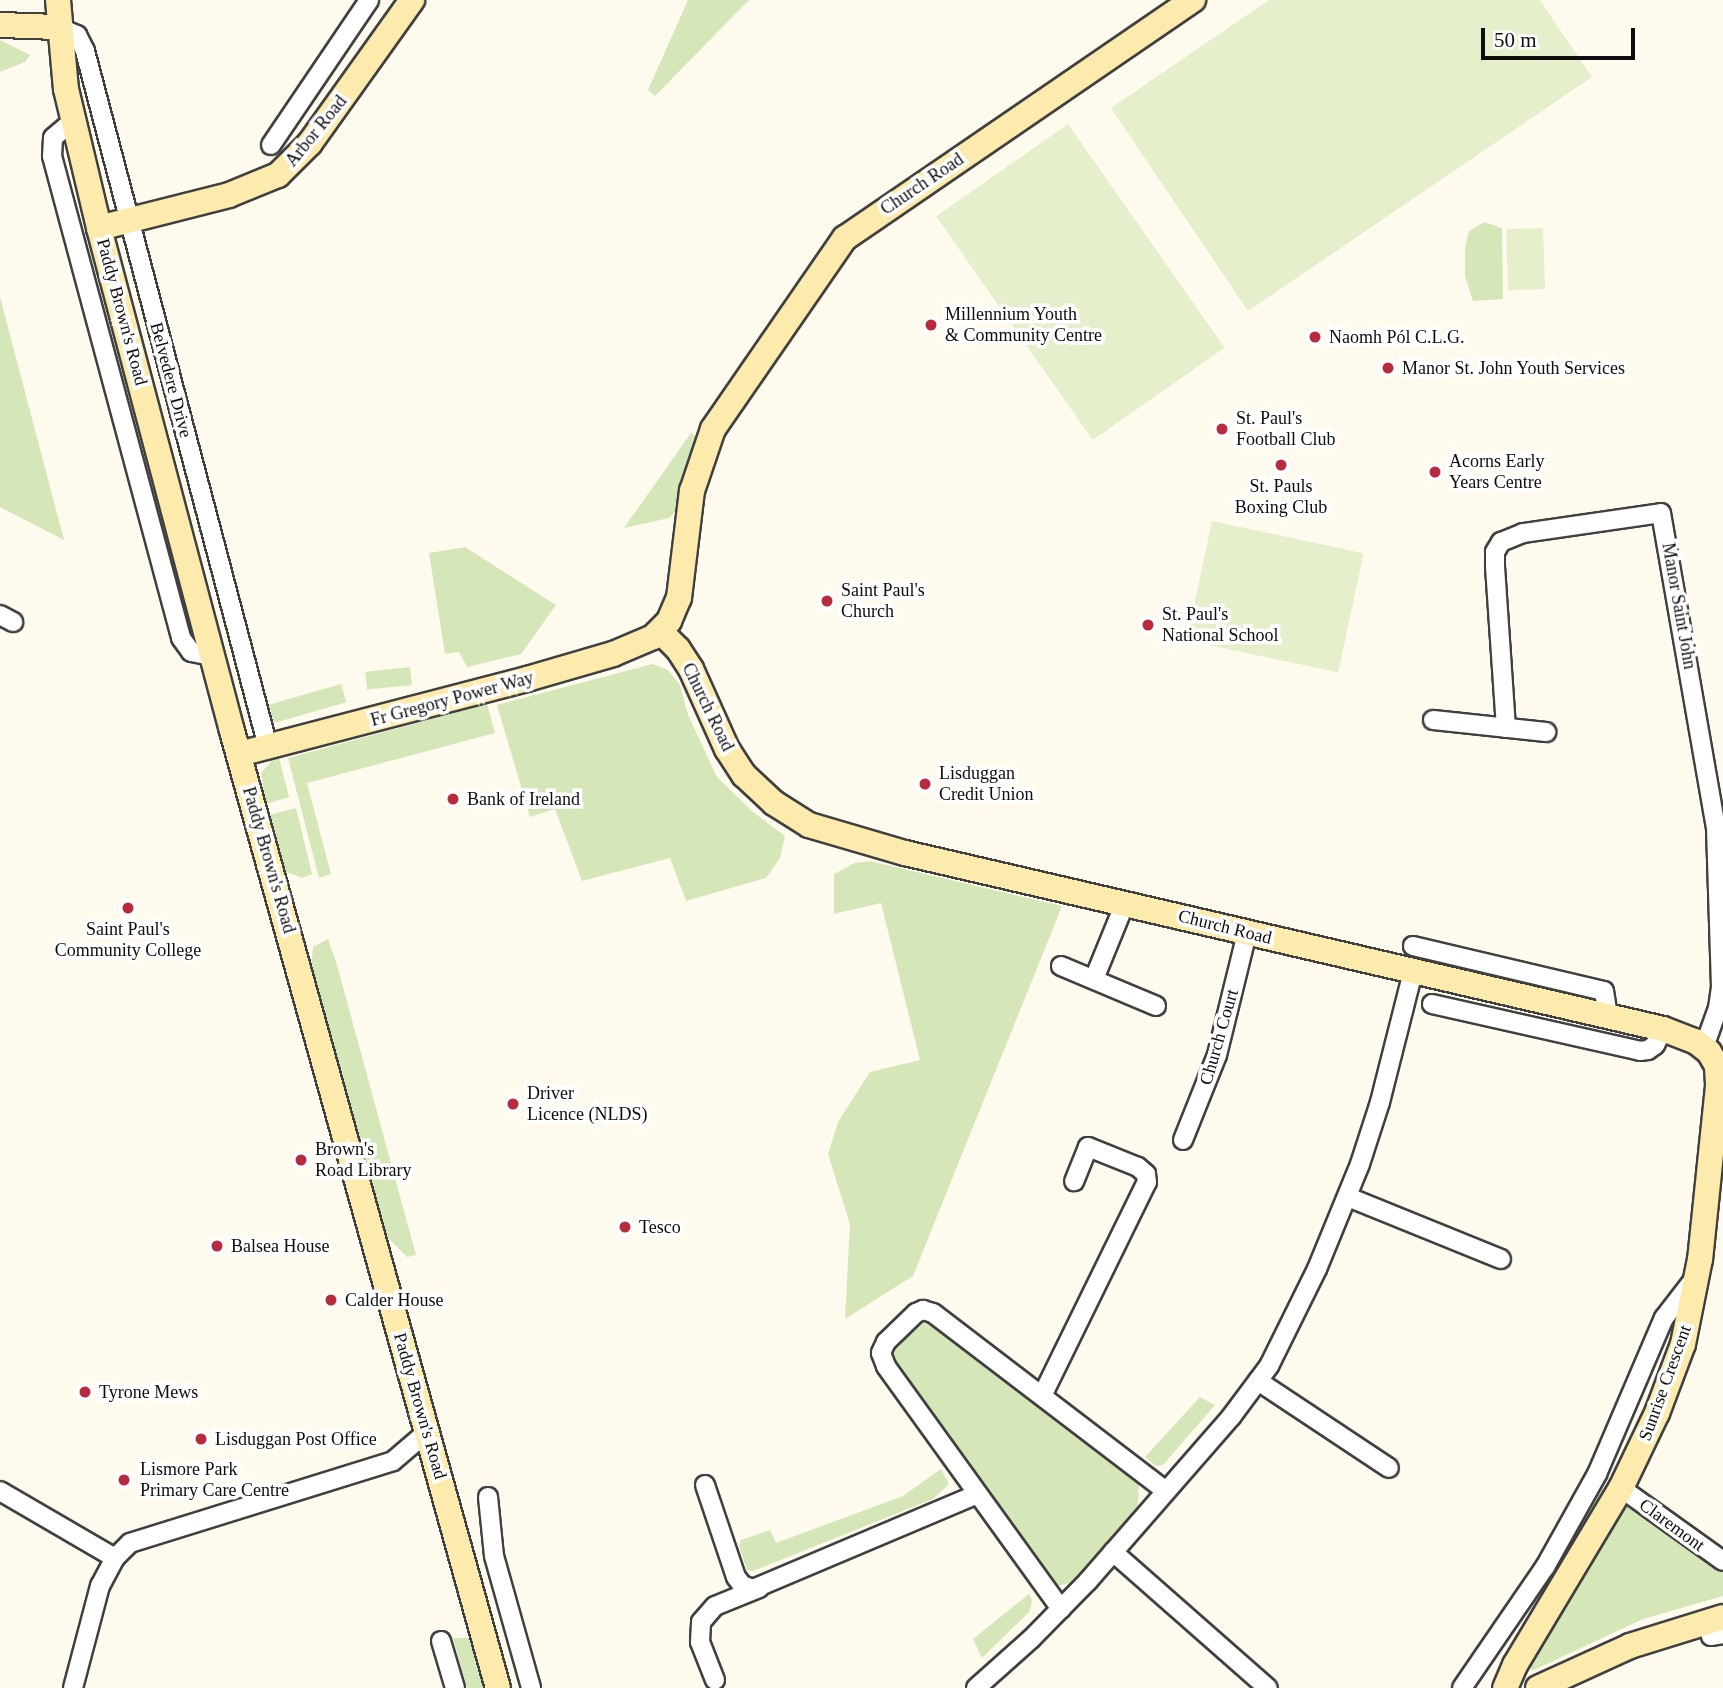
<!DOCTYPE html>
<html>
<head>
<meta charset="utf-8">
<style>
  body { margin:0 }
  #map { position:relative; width:1723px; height:1688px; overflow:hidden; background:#fefaee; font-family:"Times New Roman",serif }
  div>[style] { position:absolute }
  .green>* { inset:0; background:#d5e7b9; transform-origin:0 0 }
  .pitch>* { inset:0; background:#e6efcb; transform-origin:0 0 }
  .roads { filter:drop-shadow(2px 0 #404040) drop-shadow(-2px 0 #404040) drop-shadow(0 2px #404040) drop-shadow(0 -2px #404040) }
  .street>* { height:18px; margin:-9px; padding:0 9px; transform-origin:9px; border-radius:9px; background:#fff }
  .secondary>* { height:24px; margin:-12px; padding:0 12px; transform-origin:12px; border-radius:12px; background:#fcebac }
  .dots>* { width:19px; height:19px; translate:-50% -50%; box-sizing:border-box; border:4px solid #fff; border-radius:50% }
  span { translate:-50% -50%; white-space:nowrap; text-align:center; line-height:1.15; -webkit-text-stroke:7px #fff; paint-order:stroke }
  .street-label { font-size:18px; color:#0d0d0d }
  .poi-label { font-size:18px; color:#0d0d0d }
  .left { translate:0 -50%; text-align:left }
  .scale { position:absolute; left:1481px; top:28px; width:154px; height:32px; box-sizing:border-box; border:4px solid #0d0d0d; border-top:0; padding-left:9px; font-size:21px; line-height:24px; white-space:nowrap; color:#0d0d0d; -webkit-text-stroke:5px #fff; paint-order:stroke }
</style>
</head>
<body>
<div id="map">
  <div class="green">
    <i style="clip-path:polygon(688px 0,749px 0,655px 96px,648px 90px)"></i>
    <i style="clip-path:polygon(0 40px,30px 55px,25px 62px,0 72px)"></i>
    <i style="clip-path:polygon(1484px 222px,1502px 228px,1503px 299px,1473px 301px,1465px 276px,1465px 247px,1469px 231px)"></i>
    <i style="clip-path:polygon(0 297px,64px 540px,0 507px)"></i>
    <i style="clip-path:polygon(691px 433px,696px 436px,681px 478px,675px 512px,669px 518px,624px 528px)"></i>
    <i style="clip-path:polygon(465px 547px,556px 605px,521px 654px,467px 667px,459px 652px,445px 654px,429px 553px)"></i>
    <i style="clip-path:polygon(653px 664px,668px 670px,680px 685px,688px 715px,717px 777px,753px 812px,785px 836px,780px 858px,766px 878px,686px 901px,670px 858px,582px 881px,555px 809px,530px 817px,497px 705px)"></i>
    <i style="left:410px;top:667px;width:18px;height:45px;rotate:84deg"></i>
    <i style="left:341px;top:684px;width:19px;height:75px;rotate:74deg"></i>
    <i style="clip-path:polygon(487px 704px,495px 733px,307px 783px,331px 874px,319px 878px,288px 758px)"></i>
    <i style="clip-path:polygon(278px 754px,289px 797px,266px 804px,261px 773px)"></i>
    <i style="clip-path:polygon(296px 808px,312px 874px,302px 878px,284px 871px,269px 815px)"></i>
    <i style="clip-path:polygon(870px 861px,1062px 906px,913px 1276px,845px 1319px,850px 1224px,828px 1154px,838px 1122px,870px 1072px,920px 1060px,881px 903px,834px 914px,834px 874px,855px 863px)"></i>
    <i style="clip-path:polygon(328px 939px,337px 965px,416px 1255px,407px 1257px,381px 1231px,311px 971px,313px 947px)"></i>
    <i style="clip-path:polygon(926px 1322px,967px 1347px,1139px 1479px,1138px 1506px,1073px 1582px,1057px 1586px,1045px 1581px,896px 1367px,892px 1351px,895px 1342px,916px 1323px)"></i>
    <i style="clip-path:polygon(1200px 1397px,1215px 1405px,1163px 1465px,1156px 1466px,1145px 1457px)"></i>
    <i style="clip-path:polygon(941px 1469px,949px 1484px,933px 1499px,753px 1571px,747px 1570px,739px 1546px,741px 1540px,770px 1530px,776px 1543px,903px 1496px)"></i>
    <i style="clip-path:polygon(1622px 1502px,1723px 1571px,1723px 1596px,1643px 1619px,1532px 1671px,1528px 1660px)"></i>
    <i style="clip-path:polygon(1029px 1594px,1032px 1600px,1030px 1611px,982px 1658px,973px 1639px)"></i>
    <i style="clip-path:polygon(453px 1638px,469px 1638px,483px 1688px,467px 1688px)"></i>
  </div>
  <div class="pitch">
    <i style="clip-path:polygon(1269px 0,1540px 0,1592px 77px,1248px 311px,1111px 108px)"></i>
    <i style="left:1068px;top:124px;width:273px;height:161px;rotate:55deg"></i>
    <i style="left:1543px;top:228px;width:61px;height:37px;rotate:88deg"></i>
    <i style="left:1212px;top:521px;width:155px;height:122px;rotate:12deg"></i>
  </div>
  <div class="roads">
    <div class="street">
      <i style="left:58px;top:27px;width:21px;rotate:23deg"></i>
      <i style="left:77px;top:35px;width:18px;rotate:63deg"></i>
      <i style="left:85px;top:51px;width:720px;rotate:75.27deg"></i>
      <i style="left:73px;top:121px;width:26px;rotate:140deg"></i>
      <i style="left:53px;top:138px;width:18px;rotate:93deg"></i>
      <i style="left:52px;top:156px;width:499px;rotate:75deg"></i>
      <i style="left:181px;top:638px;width:17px;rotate:54deg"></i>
      <i style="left:191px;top:652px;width:21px;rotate:11deg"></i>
      <i style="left:271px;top:145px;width:175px;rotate:-55.9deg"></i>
      <i style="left:0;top:615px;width:15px;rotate:28deg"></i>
      <i style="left:1433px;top:720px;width:114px;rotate:6.1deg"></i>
      <i style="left:1506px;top:728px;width:163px;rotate:-93.9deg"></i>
      <i style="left:1495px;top:565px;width:13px;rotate:-90deg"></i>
      <i style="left:1495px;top:552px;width:12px;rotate:-59deg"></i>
      <i style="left:1501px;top:542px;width:24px;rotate:-22deg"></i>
      <i style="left:1523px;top:533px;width:139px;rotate:-8.2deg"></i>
      <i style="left:1661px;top:513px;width:320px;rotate:80.1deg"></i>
      <i style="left:1716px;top:828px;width:159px;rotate:88.2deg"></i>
      <i style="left:1721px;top:987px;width:21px;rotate:98deg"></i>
      <i style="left:1718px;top:1008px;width:41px;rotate:109.7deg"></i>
      <i style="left:1413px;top:946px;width:196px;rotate:13.3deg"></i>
      <i style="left:1604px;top:991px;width:26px;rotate:81deg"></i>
      <i style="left:1061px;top:966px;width:103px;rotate:22.8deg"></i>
      <i style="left:1094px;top:979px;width:82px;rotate:-67.8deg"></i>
      <i style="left:1432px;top:1004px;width:213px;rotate:12.7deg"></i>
      <i style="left:1640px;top:1051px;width:8px;rotate:-7deg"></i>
      <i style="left:1648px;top:1050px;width:9px;rotate:-36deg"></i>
      <i style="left:1655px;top:1045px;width:18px;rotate:-63deg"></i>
      <i style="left:1183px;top:1140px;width:92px;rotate:-68.2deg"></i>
      <i style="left:1217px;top:1055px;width:126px;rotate:-76.2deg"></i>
      <i style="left:1348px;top:1197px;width:165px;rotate:22.1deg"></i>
      <i style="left:1258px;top:1381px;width:157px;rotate:33.6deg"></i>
      <i style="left:1042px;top:1396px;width:238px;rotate:-63.9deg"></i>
      <i style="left:1147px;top:1182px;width:8px;rotate:-97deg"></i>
      <i style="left:1146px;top:1174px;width:11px;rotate:-139deg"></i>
      <i style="left:1138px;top:1167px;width:54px;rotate:-158.2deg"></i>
      <i style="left:1088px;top:1147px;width:37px;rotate:112deg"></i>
      <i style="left:705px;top:1485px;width:97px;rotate:71.4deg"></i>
      <i style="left:736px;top:1577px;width:10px;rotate:53deg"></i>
      <i style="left:742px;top:1585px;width:12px;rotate:20deg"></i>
      <i style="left:753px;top:1589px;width:242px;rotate:-22.9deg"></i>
      <i style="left:1621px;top:1488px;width:125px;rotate:35.6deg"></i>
      <i style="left:0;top:1491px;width:133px;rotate:30.2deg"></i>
      <i style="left:488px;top:1497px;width:59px;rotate:84.2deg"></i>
      <i style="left:494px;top:1556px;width:137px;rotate:74.3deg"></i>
      <i style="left:1113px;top:1552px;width:206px;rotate:41.3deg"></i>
      <i style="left:1061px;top:1609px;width:299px;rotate:-125.8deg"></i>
      <i style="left:886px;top:1366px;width:14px;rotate:-111deg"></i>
      <i style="left:881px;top:1353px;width:12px;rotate:-66deg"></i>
      <i style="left:886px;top:1342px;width:42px;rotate:-44deg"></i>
      <i style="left:916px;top:1313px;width:8px;rotate:-23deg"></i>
      <i style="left:923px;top:1310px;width:10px;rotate:17deg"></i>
      <i style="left:933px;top:1313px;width:293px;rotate:37.4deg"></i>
      <i style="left:1708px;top:1621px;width:15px;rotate:79deg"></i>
      <i style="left:1711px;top:1636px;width:12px;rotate:-9deg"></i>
      <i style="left:441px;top:1641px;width:49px;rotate:73.4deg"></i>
      <i style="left:715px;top:1680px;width:41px;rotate:-111.5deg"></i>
      <i style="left:700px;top:1642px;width:20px;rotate:-87deg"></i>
      <i style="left:701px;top:1622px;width:21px;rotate:-49deg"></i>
      <i style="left:715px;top:1606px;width:48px;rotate:-22.2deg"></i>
      <i style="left:73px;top:1688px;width:106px;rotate:-75.2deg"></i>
      <i style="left:100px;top:1586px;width:32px;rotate:-62deg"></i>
      <i style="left:115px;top:1558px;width:21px;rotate:-45deg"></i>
      <i style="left:130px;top:1543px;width:275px;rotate:-17.3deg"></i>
      <i style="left:393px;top:1461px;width:45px;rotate:-40.5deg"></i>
      <i style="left:976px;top:1688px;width:74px;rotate:-41.7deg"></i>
      <i style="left:1031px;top:1639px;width:81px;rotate:-45.5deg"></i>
      <i style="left:1088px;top:1581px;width:218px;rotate:-48.9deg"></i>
      <i style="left:1231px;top:1417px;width:64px;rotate:-53.3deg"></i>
      <i style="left:1269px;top:1366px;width:108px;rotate:-63.7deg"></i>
      <i style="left:1317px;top:1269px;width:113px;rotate:-67.7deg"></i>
      <i style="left:1360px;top:1164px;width:65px;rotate:-72.1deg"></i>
      <i style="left:1380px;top:1102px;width:134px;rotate:-75.8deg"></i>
      <i style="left:1462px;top:1688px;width:147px;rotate:-55.6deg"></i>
      <i style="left:1545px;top:1567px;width:107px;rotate:-60.8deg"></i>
      <i style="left:1597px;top:1474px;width:170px;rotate:-66.8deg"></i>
      <i style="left:1664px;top:1318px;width:49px;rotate:-52.4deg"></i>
    </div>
    <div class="secondary">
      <i style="left:58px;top:0;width:89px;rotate:84.9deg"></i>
      <i style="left:66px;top:89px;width:143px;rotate:76.6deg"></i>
      <i style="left:99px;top:228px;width:520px;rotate:75.19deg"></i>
      <i style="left:232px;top:731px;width:993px;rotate:74.47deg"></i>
      <i style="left:0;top:25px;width:58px;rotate:2deg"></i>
      <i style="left:99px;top:228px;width:134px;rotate:-14.2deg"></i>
      <i style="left:229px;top:195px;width:53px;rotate:-22.2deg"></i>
      <i style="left:278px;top:175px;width:45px;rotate:-45deg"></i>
      <i style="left:310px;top:143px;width:176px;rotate:-54.5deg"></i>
      <i style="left:660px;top:631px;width:25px;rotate:45deg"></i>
      <i style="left:678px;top:649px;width:24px;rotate:57deg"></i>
      <i style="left:691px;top:669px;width:88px;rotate:65.8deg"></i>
      <i style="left:727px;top:749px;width:31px;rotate:57deg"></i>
      <i style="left:744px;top:775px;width:41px;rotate:43deg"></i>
      <i style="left:774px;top:803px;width:41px;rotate:32.2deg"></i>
      <i style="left:809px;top:825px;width:100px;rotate:16.3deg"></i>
      <i style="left:905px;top:853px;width:778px;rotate:13.07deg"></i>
      <i style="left:1663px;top:1029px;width:34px;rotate:21deg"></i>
      <i style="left:1695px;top:1041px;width:18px;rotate:38deg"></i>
      <i style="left:1709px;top:1052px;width:16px;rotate:60deg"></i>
      <i style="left:1717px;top:1066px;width:20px;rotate:87deg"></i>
      <i style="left:1718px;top:1086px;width:174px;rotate:95.9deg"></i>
      <i style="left:1700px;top:1259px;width:87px;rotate:101.3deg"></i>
      <i style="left:1683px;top:1344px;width:74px;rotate:110.6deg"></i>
      <i style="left:1657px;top:1413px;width:83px;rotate:115.6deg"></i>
      <i style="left:1621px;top:1488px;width:206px;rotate:120.9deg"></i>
      <i style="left:1515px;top:1665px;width:25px;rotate:113deg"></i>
      <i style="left:239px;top:754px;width:298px;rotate:-14.6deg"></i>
      <i style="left:527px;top:679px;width:90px;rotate:-16.2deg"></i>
      <i style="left:613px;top:654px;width:43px;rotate:-23deg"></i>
      <i style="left:653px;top:637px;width:23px;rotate:-45deg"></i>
      <i style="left:669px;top:621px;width:25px;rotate:-67deg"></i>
      <i style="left:679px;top:598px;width:108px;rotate:-83.1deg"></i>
      <i style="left:692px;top:491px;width:65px;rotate:-71.3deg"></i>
      <i style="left:713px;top:429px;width:232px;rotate:-55.4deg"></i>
      <i style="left:845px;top:238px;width:422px;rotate:-34.4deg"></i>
      <i style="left:1538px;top:1688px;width:101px;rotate:-24.5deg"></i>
      <i style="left:1630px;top:1646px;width:97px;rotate:-17.3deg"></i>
    </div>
  </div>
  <div class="dots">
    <i style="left:931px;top:325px;background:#b82b3f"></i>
    <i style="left:1315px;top:337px;background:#b82b3f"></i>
    <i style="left:1388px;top:368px;background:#b82b3f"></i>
    <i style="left:1222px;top:429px;background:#b82b3f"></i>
    <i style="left:1281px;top:465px;background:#b82b3f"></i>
    <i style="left:1435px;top:472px;background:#b82b3f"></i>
    <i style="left:827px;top:601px;background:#b82b3f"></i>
    <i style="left:1148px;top:625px;background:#b82b3f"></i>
    <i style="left:925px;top:784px;background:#b82b3f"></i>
    <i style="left:453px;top:799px;background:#b82b3f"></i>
    <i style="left:128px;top:908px;background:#b82b3f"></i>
    <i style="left:513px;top:1104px;background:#b82b3f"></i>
    <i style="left:301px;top:1160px;background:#b82b3f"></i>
    <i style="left:625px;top:1227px;background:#b82b3f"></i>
    <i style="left:217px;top:1246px;background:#b82b3f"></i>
    <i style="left:331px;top:1300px;background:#b82b3f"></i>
    <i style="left:85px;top:1392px;background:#b82b3f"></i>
    <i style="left:201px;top:1439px;background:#b82b3f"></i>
    <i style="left:124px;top:1480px;background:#b82b3f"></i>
  </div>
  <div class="street-label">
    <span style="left:316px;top:131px;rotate:-51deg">Arbor Road</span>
    <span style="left:922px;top:184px;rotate:-34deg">Church Road</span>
    <span style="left:122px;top:312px;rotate:75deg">Paddy Brown's Road</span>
    <span style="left:171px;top:380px;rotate:75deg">Belvedere Drive</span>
    <span style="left:1679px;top:606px;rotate:80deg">Manor Saint John</span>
    <span style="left:452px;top:699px;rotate:-15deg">Fr Gregory Power Way</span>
    <span style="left:708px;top:707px;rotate:64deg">Church Road</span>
    <span style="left:269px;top:860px;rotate:74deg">Paddy Brown's Road</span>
    <span style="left:1225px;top:927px;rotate:14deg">Church Road</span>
    <span style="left:1219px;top:1037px;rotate:-74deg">Church Court</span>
    <span style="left:1665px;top:1383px;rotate:-70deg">Sunrise Crescent</span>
    <span style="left:420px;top:1406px;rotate:74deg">Paddy Brown's Road</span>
    <span style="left:1672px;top:1525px;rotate:36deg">Claremont</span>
  </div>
  <div class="poi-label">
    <span class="left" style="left:945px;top:325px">Millennium Youth<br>&amp; Community Centre</span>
    <span class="left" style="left:1329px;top:337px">Naomh Pól C.L.G.</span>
    <span class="left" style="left:1402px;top:368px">Manor St. John Youth Services</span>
    <span class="left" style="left:1236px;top:429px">St. Paul's<br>Football Club</span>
    <span class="left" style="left:1449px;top:472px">Acorns Early<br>Years Centre</span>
    <span style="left:1281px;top:497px">St. Pauls<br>Boxing Club</span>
    <span class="left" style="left:841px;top:601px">Saint Paul's<br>Church</span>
    <span class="left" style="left:1162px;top:625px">St. Paul's<br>National School</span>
    <span class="left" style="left:939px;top:784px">Lisduggan<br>Credit Union</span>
    <span class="left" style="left:467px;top:799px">Bank of Ireland</span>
    <span style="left:128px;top:940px">Saint Paul's<br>Community College</span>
    <span class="left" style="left:527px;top:1104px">Driver<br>Licence (NLDS)</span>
    <span class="left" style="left:315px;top:1160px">Brown's<br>Road Library</span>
    <span class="left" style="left:639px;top:1227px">Tesco</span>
    <span class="left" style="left:231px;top:1246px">Balsea House</span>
    <span class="left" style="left:345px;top:1300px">Calder House</span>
    <span class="left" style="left:99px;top:1392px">Tyrone Mews</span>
    <span class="left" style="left:215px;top:1439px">Lisduggan Post Office</span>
    <span class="left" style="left:140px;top:1480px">Lismore Park<br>Primary Care Centre</span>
  </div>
  <div class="scale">50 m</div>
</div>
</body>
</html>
